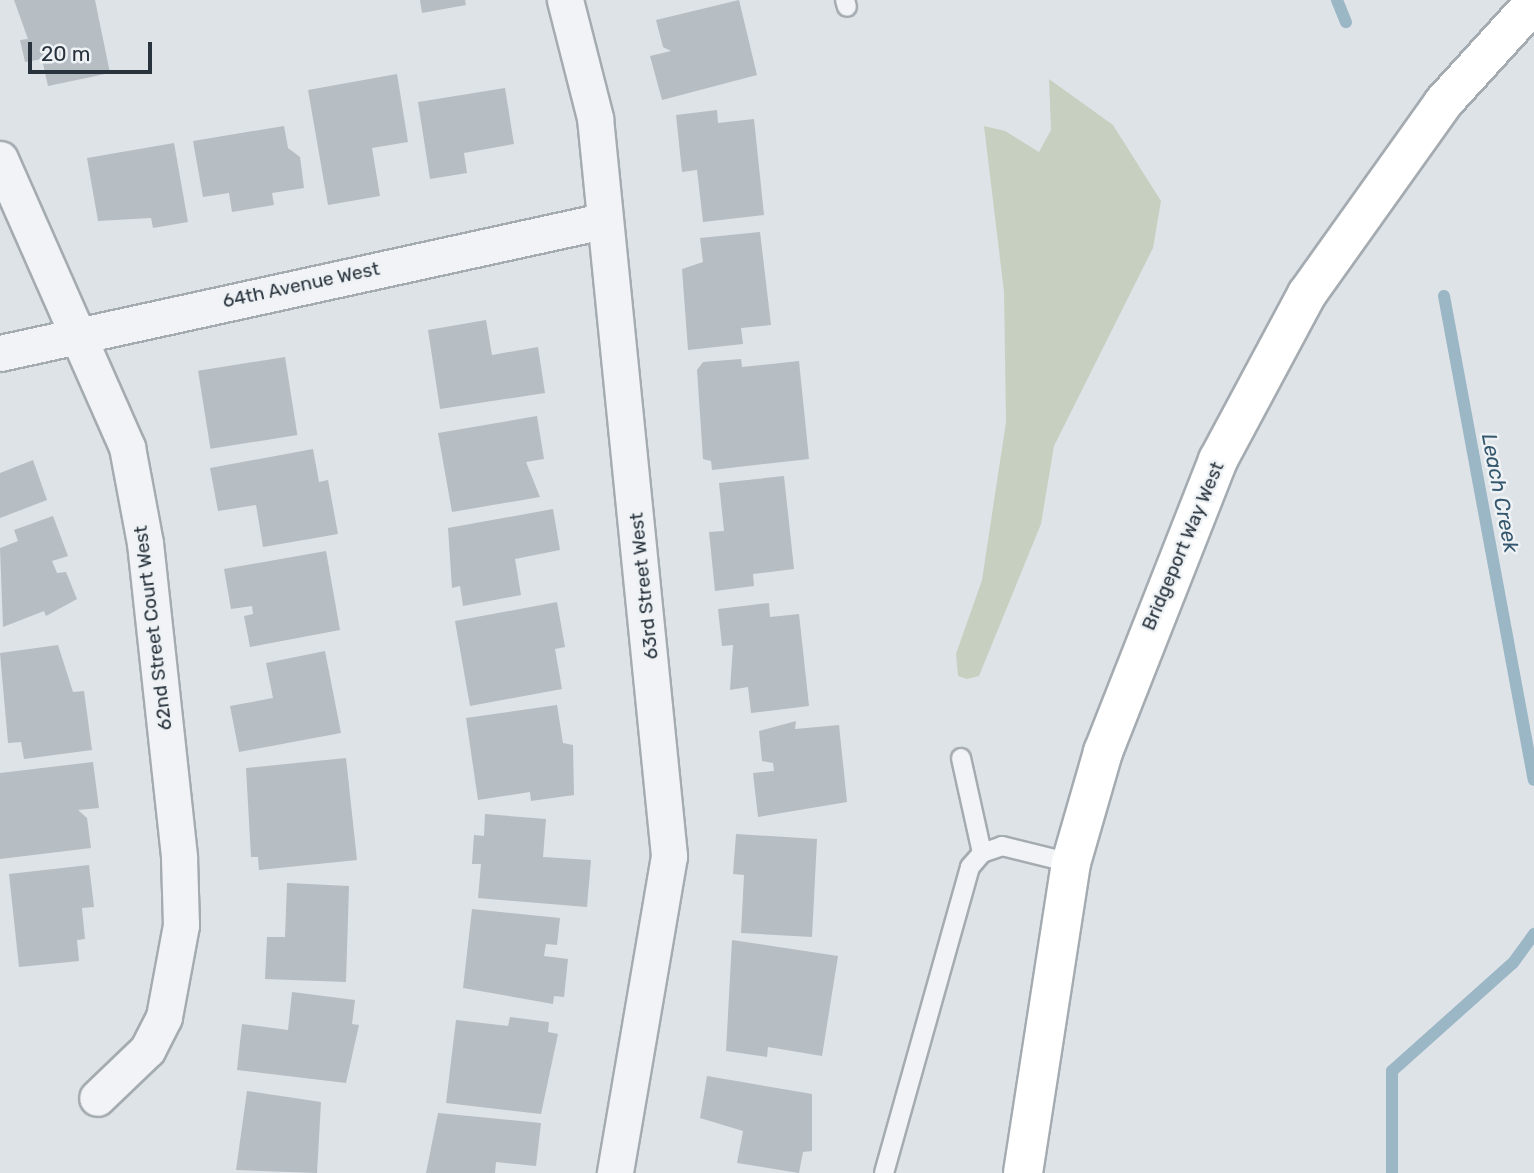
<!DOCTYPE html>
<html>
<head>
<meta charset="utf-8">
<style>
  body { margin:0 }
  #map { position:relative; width:1534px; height:1173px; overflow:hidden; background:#dee3e7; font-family:Rubik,sans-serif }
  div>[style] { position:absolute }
  .green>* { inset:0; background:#c7d0c0 }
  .stream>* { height:12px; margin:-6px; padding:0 6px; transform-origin:6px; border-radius:6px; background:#9bb6c5 }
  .building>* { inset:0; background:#b6bdc3; transform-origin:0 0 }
  .roads { filter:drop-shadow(2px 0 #a4abb1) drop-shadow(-2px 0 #a4abb1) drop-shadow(0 2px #a4abb1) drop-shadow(0 -2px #a4abb1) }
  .service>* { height:18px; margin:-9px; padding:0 9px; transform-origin:9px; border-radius:9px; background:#f1f3f6 }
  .minor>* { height:35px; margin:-17.5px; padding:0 17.5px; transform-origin:17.5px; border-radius:17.5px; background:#f1f3f6 }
  .primary>* { height:38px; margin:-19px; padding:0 19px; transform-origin:19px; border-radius:19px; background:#fff }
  span { translate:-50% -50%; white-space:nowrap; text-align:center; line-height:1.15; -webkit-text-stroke:5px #eef2f5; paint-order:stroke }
  .street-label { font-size:19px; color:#28333d }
  .water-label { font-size:21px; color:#35576e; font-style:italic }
  .scale { position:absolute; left:28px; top:42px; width:124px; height:32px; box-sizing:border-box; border:4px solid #28333d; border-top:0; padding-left:9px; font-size:21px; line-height:24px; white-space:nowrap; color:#28333d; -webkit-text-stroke:5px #eef2f5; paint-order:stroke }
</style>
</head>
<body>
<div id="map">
  <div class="green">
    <i style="clip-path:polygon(1049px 79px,1113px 125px,1161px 201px,1153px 248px,1054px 446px,1041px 524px,979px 676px,967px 679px,958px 676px,956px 654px,982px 580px,1006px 422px,1004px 292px,984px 126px,1005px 131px,1039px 152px,1051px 130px)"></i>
  </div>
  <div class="stream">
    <i style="left:1337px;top:0;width:24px;rotate:68deg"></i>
    <i style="left:1444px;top:296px;width:492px;rotate:79.5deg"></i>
    <i style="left:1392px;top:1173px;width:102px;rotate:-90deg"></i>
    <i style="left:1392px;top:1071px;width:162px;rotate:-41.8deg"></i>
    <i style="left:1513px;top:963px;width:36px;rotate:-54deg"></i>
  </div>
  <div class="building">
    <i style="clip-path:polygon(14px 0,95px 0,110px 73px,48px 86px,42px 59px,25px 62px,20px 40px,28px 39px)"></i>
    <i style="clip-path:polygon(420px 0,465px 0,466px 5px,422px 13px)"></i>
    <i style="clip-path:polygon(739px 0,757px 75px,662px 100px,650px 56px,671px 51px,663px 47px,656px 20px)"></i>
    <i style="clip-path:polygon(397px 74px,408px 142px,372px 148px,380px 196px,328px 205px,308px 90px)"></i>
    <i style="clip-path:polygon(505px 88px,514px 144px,464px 153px,467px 173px,430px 179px,418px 102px)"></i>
    <i style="clip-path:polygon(717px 110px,718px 123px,754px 119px,764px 215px,703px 222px,697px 170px,682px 172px,676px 115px)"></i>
    <i style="clip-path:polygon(284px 126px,288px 148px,300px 157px,304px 188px,272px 193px,274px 205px,232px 212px,229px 193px,203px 197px,193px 141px)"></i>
    <i style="clip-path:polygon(174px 143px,188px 222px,153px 228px,151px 218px,98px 221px,87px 158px)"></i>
    <i style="clip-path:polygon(760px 232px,771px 325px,741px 328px,743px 344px,688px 350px,682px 269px,703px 262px,700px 238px)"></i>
    <i style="clip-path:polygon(486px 320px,492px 355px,538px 347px,545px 393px,440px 409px,428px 330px)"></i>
    <i style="left:285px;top:357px;width:79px;height:88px;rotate:81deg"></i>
    <i style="clip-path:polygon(741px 359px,742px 367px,799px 361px,809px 459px,712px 470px,711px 461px,703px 459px,697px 370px,703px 362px)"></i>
    <i style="clip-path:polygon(537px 416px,544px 459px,526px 462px,540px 497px,452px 512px,438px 433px)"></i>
    <i style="clip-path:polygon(313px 449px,319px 482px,328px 480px,338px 534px,263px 547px,256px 505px,218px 511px,210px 468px)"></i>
    <i style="clip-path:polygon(33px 460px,47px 500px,0 518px,0 473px)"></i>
    <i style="clip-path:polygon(784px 476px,794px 569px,753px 574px,754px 586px,715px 591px,709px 532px,724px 531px,719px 483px)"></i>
    <i style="clip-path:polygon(553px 509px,560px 550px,515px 559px,521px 595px,463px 606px,460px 586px,452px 588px,448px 528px)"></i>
    <i style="clip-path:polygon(53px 516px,68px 556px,52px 561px,57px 573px,66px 572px,77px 599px,46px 616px,44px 611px,3px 627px,0 548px,18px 541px,14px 530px)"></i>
    <i style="clip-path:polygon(326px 551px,340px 630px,250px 647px,244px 616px,253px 614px,252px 606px,231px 609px,224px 569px)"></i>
    <i style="clip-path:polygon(557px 602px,565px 647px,555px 649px,562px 689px,470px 706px,455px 621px)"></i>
    <i style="clip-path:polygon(769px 603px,770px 617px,799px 614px,809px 706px,751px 713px,748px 687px,730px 690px,733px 645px,722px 646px,718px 609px)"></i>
    <i style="clip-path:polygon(58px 645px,73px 692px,84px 691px,92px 750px,24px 759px,21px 742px,8px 743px,0 653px)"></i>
    <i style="clip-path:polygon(325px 651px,341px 733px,239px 752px,230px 706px,273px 698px,266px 663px)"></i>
    <i style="clip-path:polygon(557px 705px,563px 743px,573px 745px,574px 795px,531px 801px,530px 792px,478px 800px,466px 718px)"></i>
    <i style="clip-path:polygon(796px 721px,795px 729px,839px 725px,847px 802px,758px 817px,753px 773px,774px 771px,773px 763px,762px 761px,759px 731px)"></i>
    <i style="clip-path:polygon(346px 758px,357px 860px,259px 870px,258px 857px,251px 857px,246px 768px)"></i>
    <i style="clip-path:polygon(93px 762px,99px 808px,78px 810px,87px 818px,91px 848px,0 859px,0 773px)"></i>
    <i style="clip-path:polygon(485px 814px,546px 819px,543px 857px,591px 860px,587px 907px,478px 898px,481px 864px,472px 864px,474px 835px,484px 836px)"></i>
    <i style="clip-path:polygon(736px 834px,817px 839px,812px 937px,741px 933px,744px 875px,733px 874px)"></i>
    <i style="clip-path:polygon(89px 865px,94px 907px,82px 908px,85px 939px,77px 940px,79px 961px,19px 967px,9px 874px)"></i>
    <i style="clip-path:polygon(287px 883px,349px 886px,346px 982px,265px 979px,267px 937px,285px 937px)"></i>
    <i style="clip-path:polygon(472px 909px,560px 918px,557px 945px,546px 944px,544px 956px,568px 959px,564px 997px,554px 996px,553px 1004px,463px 988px)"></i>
    <i style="clip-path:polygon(732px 940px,838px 956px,822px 1056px,768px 1047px,767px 1057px,726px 1051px)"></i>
    <i style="clip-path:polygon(292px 992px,355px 1000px,352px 1024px,359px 1025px,346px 1083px,237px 1070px,242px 1024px,288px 1030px)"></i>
    <i style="clip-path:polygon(510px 1017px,549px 1022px,548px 1032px,558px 1034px,541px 1114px,446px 1103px,456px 1020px,508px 1026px)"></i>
    <i style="clip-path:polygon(707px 1076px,812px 1094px,812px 1151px,803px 1152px,799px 1173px,737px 1163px,743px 1131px,700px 1118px)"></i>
    <i style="clip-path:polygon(247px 1091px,321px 1102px,317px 1173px,236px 1170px)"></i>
    <i style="clip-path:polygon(438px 1113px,541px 1123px,536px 1166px,496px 1162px,495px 1173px,426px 1173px)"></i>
  </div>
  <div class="roads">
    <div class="service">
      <i style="left:845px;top:0;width:7px;rotate:74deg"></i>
      <i style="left:961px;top:758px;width:97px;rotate:77.5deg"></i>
      <i style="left:884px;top:1173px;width:318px;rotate:-74.3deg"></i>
      <i style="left:970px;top:867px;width:18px;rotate:-49deg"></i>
      <i style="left:982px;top:853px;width:21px;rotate:-19deg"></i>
      <i style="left:1002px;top:846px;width:71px;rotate:13.8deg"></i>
    </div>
    <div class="minor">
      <i style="left:565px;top:0;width:122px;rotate:75.7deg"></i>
      <i style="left:595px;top:118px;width:742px;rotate:84.27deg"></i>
      <i style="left:669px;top:856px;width:322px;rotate:99.7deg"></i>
      <i style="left:0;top:159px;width:315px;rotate:66.2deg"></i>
      <i style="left:127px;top:447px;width:98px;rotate:79.4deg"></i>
      <i style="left:145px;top:543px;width:317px;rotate:83.8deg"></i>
      <i style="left:179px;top:858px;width:67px;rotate:88.3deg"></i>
      <i style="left:181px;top:925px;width:94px;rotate:100.5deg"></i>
      <i style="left:164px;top:1017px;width:37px;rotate:117deg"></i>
      <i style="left:147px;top:1050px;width:69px;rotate:136.2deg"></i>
      <i style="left:0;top:353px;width:617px;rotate:-12.35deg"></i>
    </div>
    <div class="primary">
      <i style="left:1023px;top:1173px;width:314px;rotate:-81.2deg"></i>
      <i style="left:1071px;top:863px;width:116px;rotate:-73.9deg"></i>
      <i style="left:1103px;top:752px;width:314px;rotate:-68.5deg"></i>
      <i style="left:1218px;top:460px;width:188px;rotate:-61.8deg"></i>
      <i style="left:1307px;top:294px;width:234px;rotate:-54.5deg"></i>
      <i style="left:1443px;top:103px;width:135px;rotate:-47.7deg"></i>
    </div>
  </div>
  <div class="street-label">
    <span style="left:301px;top:285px;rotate:-12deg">64th Avenue West</span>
    <span style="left:1183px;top:546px;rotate:-67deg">Bridgeport Way West</span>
    <span style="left:644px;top:586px;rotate:-96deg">63rd Street West</span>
    <span style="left:153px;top:628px;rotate:-97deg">62nd Street Court West</span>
  </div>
  <div class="water-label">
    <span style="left:1500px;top:493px;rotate:79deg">Leach Creek</span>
  </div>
  <div class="scale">20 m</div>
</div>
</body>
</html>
